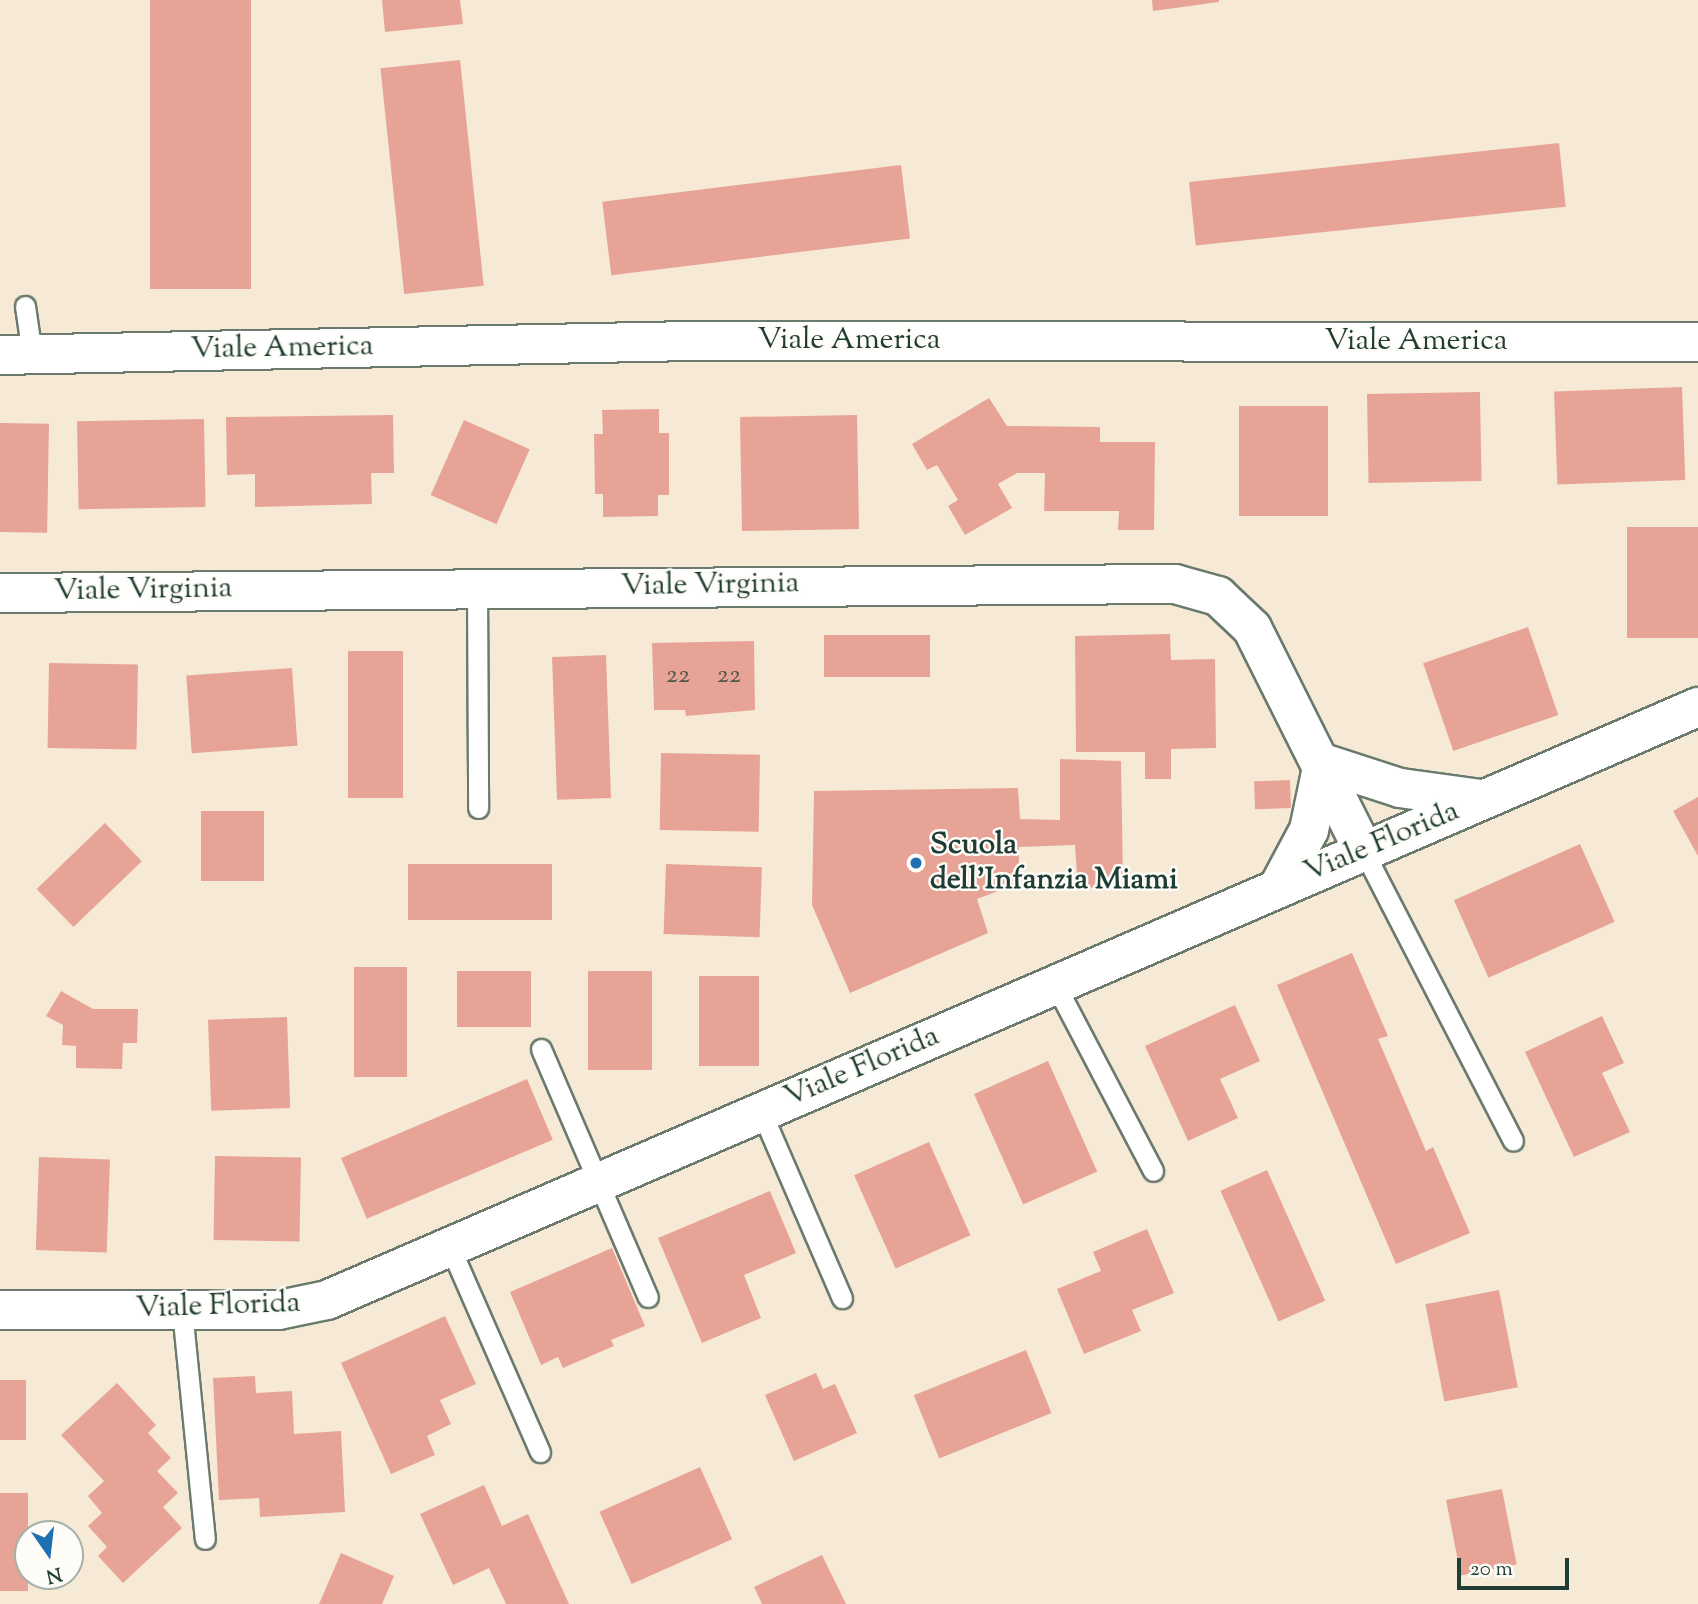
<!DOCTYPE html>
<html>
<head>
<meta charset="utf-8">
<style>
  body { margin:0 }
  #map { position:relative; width:1698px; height:1604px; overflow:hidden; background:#f6ead6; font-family:"Sorts Mill Goudy",serif }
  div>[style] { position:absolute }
  .building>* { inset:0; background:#e7a496; transform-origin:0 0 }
  .roads { filter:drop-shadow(2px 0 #6a7a6d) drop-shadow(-2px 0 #6a7a6d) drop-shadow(0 2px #6a7a6d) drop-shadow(0 -2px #6a7a6d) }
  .service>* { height:19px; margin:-9.5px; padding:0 9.5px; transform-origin:9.5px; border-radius:9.5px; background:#fff }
  .minor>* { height:38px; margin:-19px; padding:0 19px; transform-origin:19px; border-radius:19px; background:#fff }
  .dots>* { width:19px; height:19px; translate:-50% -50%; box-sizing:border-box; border:4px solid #fdfcf7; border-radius:50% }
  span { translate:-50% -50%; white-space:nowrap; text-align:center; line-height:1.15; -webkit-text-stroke:5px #fdfcf7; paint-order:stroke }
  .number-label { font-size:26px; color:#51574c }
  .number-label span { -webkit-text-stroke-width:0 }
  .street-label { font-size:30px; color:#1f3d34 }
  .poi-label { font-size:30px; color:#1f3d34; font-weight:700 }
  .left { translate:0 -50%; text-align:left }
  .north { position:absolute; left:14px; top:1520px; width:70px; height:70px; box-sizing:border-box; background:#fdfcf7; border:2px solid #a4b0a9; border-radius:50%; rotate:166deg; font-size:19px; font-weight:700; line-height:28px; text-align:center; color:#1f3d34 }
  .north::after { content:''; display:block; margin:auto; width:24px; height:32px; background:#1f6fb2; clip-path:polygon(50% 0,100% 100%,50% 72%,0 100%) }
  .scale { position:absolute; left:1457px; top:1558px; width:112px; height:32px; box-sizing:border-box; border:4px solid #1f3d34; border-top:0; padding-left:9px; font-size:21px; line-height:24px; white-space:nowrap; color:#1f3d34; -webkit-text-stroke:5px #fdfcf7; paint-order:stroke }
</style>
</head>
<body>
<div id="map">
  <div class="building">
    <i style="left:150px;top:0;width:101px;height:289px"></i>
    <i style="clip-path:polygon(382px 0,460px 0,463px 24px,385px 32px)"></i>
    <i style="clip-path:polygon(1152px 0,1219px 0,1219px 2px,1153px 11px)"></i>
    <i style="left:460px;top:60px;width:227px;height:80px;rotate:84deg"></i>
    <i style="left:1559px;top:143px;width:64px;height:372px;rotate:84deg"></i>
    <i style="left:901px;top:165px;width:74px;height:301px;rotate:83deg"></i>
    <i style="left:1682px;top:387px;width:93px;height:128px;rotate:88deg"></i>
    <i style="left:1480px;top:392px;width:89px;height:113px;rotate:89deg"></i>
    <i style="clip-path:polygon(989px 398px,1007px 426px,1100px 427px,1100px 442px,1155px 442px,1154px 530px,1118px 530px,1119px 511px,1044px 511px,1045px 473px,1017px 473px,998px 484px,1012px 508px,965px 535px,948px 506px,958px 500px,937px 465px,927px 470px,912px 444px)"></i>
    <i style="left:1239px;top:406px;width:89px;height:110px"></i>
    <i style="clip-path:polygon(659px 409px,659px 433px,669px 433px,669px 495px,658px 495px,658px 516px,603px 517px,603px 494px,595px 494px,594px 434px,603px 434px,602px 410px)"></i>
    <i style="clip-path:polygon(393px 415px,394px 473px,371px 473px,372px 504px,255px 507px,255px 474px,227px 475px,226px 417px)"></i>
    <i style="left:857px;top:415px;width:114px;height:117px;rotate:89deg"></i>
    <i style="left:204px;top:419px;width:88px;height:127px;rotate:89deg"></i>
    <i style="left:464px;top:420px;width:72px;height:82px;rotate:24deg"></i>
    <i style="left:0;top:423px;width:49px;height:109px;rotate:1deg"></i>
    <i style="left:1698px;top:527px;width:111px;height:71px;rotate:90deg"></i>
    <i style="left:1528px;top:627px;width:93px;height:111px;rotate:71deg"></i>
    <i style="clip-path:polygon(1170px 634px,1171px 660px,1215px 659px,1216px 748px,1171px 749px,1171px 779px,1145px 779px,1145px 752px,1076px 752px,1075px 636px)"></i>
    <i style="left:824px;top:635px;width:106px;height:42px"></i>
    <i style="clip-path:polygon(754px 641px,755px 710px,686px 716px,685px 710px,654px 710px,652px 643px)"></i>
    <i style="left:348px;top:651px;width:55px;height:147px"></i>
    <i style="left:606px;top:655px;width:143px;height:54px;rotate:88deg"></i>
    <i style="left:49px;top:663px;width:89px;height:85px;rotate:1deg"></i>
    <i style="left:292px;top:668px;width:78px;height:106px;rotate:86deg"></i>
    <i style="left:661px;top:753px;width:99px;height:77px;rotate:1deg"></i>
    <i style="clip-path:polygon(1060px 759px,1121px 761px,1123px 879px,1102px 880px,1102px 885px,1078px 891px,1075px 845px,1019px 847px,1019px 883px,977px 899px,988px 933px,850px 993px,812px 905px,814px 791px,1018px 788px,1020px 819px,1060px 820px)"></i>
    <i style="left:1290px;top:780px;width:28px;height:36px;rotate:88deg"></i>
    <i style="clip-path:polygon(1698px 797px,1698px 856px,1673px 811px)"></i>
    <i style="left:201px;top:811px;width:63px;height:70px"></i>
    <i style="left:105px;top:823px;width:53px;height:95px;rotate:46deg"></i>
    <i style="left:1580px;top:844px;width:85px;height:138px;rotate:66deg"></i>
    <i style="left:552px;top:864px;width:56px;height:144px;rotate:90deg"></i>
    <i style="left:666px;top:864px;width:96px;height:70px;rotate:2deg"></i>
    <i style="clip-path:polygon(1352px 953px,1388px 1036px,1378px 1039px,1426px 1151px,1433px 1147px,1470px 1233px,1396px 1264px,1277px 985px)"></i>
    <i style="left:407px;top:967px;width:110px;height:53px;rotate:90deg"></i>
    <i style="left:457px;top:971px;width:74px;height:56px"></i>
    <i style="left:588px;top:971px;width:64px;height:99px"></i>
    <i style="left:699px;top:976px;width:60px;height:90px"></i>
    <i style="clip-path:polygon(61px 991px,93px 1009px,138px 1009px,137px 1043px,123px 1043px,122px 1069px,76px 1068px,76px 1046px,62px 1045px,63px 1025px,46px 1016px)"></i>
    <i style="clip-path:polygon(1235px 1005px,1260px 1061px,1220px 1079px,1238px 1118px,1188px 1141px,1145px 1046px)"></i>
    <i style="clip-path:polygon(1602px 1016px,1624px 1063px,1602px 1073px,1630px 1132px,1574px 1157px,1525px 1052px)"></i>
    <i style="left:287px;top:1017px;width:91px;height:79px;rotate:88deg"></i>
    <i style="left:1048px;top:1061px;width:121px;height:81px;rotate:66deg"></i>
    <i style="left:527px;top:1079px;width:66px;height:202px;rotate:67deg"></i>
    <i style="left:929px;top:1142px;width:102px;height:82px;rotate:66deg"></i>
    <i style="left:215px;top:1156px;width:86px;height:84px;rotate:1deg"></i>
    <i style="left:39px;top:1157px;width:71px;height:93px;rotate:2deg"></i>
    <i style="left:1267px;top:1170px;width:143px;height:51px;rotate:66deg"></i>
    <i style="clip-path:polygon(770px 1191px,796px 1253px,744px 1275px,761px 1318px,702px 1343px,658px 1238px)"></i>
    <i style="clip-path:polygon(1147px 1229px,1174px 1293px,1132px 1310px,1141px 1331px,1084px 1354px,1057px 1289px,1101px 1271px,1093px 1252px)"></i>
    <i style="clip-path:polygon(612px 1248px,645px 1326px,611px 1340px,614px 1346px,563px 1368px,558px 1357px,541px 1365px,510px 1292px)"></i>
    <i style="left:1499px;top:1290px;width:99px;height:75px;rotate:79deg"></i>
    <i style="clip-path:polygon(445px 1316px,476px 1384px,440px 1400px,451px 1424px,427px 1436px,435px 1455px,391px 1474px,341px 1363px)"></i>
    <i style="left:1026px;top:1350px;width:68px;height:121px;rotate:68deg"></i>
    <i style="clip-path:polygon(816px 1373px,823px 1389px,835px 1384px,857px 1433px,794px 1461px,765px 1395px)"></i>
    <i style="clip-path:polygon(255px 1376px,256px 1393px,292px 1391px,294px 1434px,341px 1431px,345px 1512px,260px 1517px,259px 1498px,219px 1500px,213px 1378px)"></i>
    <i style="left:0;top:1380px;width:26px;height:60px"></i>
    <i style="clip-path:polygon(117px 1383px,156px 1425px,148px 1433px,171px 1458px,157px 1471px,178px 1493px,163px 1507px,182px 1528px,123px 1583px,98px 1556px,107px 1547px,88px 1526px,102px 1513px,88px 1496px,104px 1481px,61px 1435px)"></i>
    <i style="left:700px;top:1467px;width:79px;height:110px;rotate:66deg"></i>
    <i style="clip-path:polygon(484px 1485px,502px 1526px,528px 1514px,569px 1604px,506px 1604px,489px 1568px,453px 1585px,420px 1514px)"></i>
    <i style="left:1502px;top:1489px;width:77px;height:57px;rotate:79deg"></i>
    <i style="left:28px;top:1493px;width:98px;height:28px;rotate:90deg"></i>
    <i style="clip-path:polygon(341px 1553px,394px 1576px,382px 1604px,319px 1604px)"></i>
    <i style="clip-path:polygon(822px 1555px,846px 1604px,762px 1604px,754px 1587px)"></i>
  </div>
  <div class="roads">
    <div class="service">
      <i style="left:25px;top:306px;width:49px;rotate:81.7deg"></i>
      <i style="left:477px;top:588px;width:220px;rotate:89.7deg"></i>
      <i style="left:1363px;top:850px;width:327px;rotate:62.7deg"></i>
      <i style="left:1055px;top:984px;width:211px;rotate:62.3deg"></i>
      <i style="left:541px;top:1049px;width:270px;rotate:66.7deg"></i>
      <i style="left:761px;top:1111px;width:204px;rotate:66.6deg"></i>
      <i style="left:450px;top:1247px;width:224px;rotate:66.3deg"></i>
      <i style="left:182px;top:1310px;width:230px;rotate:84.3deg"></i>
    </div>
    <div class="minor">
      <i style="left:0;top:355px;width:692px;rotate:-1.16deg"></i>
      <i style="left:692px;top:341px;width:1006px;rotate:0.06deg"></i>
      <i style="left:0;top:593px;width:1175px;rotate:-0.44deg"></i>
      <i style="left:1175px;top:584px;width:45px;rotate:15.6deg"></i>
      <i style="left:1218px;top:596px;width:47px;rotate:43.3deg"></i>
      <i style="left:1252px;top:628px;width:248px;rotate:63.4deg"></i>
      <i style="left:1323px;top:763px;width:81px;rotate:18deg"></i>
      <i style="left:1400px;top:788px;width:81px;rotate:7.8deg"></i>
      <i style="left:1278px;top:888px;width:66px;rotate:-61.9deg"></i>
      <i style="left:1309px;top:830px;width:68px;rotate:-78.2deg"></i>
      <i style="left:0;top:1310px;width:279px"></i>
      <i style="left:279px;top:1310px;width:49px;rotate:-11.8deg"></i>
      <i style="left:327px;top:1300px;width:1494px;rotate:-23.39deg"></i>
    </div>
  </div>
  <div class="dots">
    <i style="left:916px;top:863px;background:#1f6fb2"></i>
  </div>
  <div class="number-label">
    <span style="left:678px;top:676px">22</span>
    <span style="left:729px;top:676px">22</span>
  </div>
  <div class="street-label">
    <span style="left:849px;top:341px">Viale America</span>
    <span style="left:1416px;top:342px">Viale America</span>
    <span style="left:282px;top:349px;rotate:-1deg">Viale America</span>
    <span style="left:710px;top:586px;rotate:-1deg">Viale Virginia</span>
    <span style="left:143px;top:591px;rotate:-1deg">Viale Virginia</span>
    <span style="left:1382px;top:843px;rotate:-23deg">Viale Florida</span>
    <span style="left:862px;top:1068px;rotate:-23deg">Viale Florida</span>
    <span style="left:218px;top:1307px;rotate:-2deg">Viale Florida</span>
  </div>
  <div class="poi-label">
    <span class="left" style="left:930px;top:863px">Scuola<br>dell'Infanzia Miami</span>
  </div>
  <div class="north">N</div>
  <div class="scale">20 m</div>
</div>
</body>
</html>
